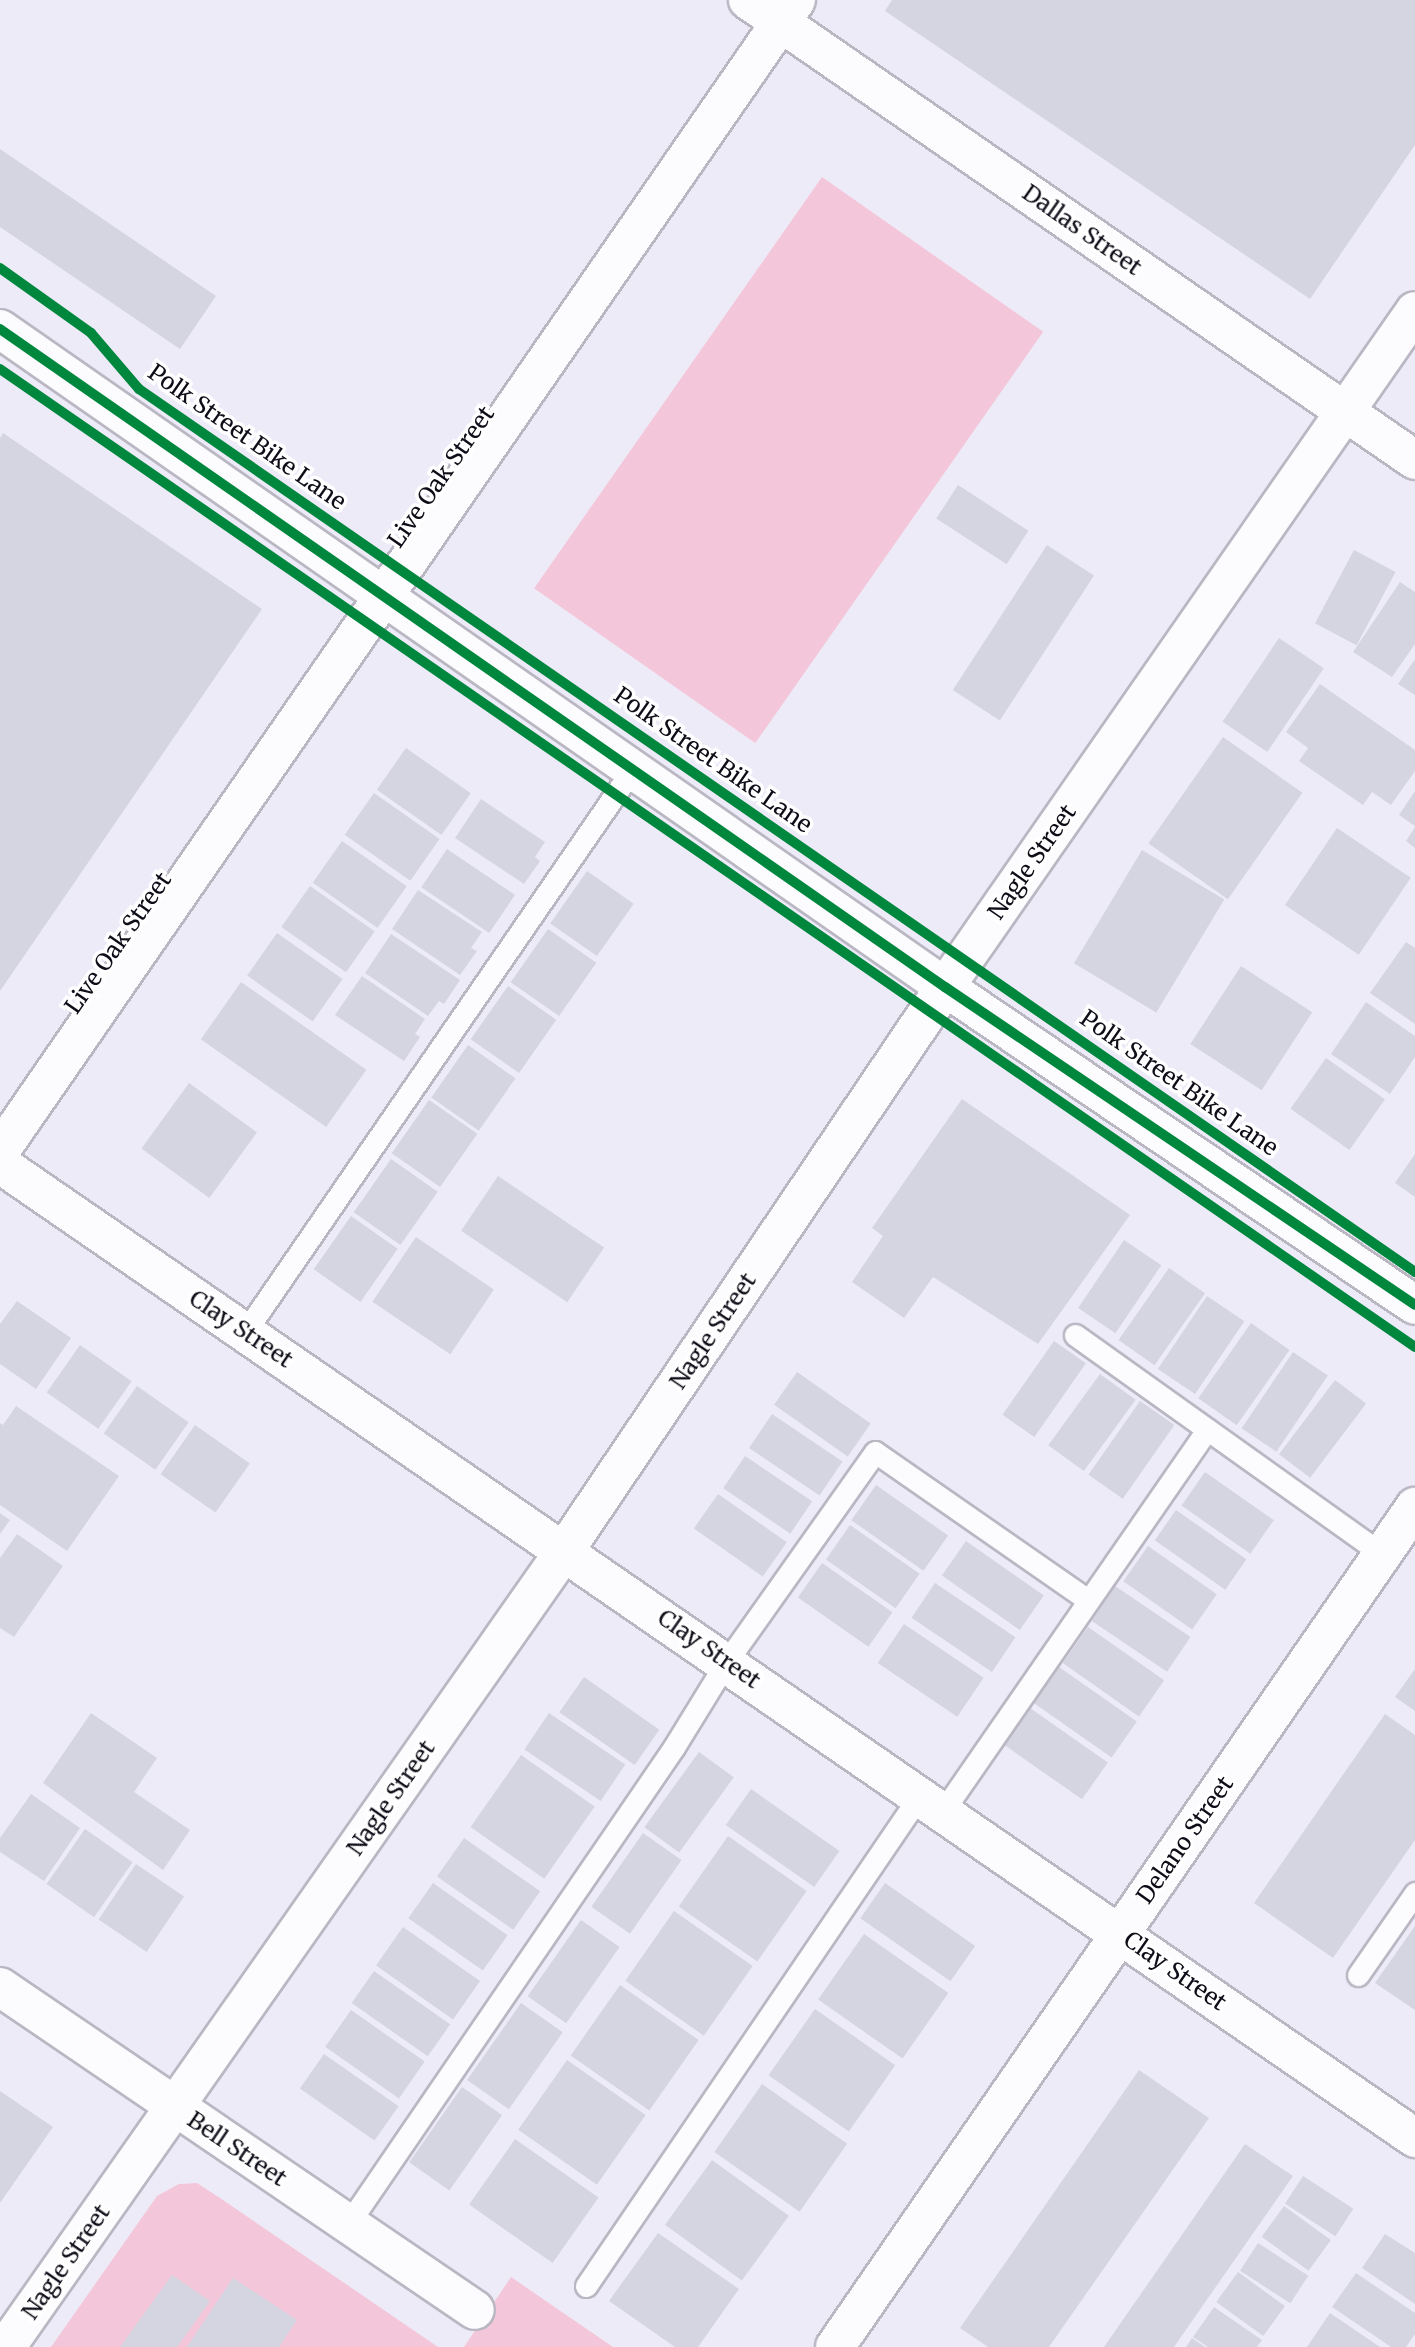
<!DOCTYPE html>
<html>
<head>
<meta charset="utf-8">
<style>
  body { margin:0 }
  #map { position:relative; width:1415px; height:2347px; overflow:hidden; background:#eeebf9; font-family:Merriweather,serif }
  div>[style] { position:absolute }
  .green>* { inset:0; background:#f3c7d9; transform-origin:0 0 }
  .building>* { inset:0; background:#d4d5e1; transform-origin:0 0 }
  .roads { filter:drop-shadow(2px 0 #bab7c3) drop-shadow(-2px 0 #bab7c3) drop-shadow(0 2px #bab7c3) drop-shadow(0 -2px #bab7c3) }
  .lane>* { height:21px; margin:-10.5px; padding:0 10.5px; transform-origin:10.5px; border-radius:10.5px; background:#fcfcfe }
  .street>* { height:38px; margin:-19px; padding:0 19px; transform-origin:19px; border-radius:19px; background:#fcfcfe }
  .secondary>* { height:38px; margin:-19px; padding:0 19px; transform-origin:19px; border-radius:19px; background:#fcfcfe }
  .cycleway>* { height:10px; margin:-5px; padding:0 5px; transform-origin:5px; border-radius:5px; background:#00873e }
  span { translate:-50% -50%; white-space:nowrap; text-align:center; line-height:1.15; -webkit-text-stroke:7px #fff; paint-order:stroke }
  .street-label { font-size:23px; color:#0f0c17 }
</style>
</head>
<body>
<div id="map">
  <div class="green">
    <i style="left:822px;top:177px;width:270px;height:502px;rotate:35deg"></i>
    <i style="clip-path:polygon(197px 2183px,220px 2198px,438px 2347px,51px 2347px,157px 2196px,179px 2184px)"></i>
    <i style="clip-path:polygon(511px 2277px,613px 2347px,464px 2347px)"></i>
  </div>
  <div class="building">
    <i style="clip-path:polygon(892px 0,1415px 0,1415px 145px,1310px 299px,885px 11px)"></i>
    <i style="clip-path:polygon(0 149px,216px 296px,180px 349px,0 227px)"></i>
    <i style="clip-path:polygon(3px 433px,262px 609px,0 991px,0 438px)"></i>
    <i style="left:958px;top:485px;width:84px;height:40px;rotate:33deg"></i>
    <i style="left:1047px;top:545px;width:56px;height:173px;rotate:33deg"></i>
    <i style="left:1354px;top:550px;width:47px;height:83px;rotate:28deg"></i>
    <i style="clip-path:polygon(1400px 582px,1415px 592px,1415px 644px,1392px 677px,1353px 652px)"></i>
    <i style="left:1279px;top:638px;width:54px;height:101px;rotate:34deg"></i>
    <i style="clip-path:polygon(1415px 659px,1415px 695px,1398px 684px)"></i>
    <i style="clip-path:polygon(1320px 684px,1415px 750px,1415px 771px,1391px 805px,1372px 792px,1363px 805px,1299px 761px,1308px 748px,1286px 732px)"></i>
    <i style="left:1223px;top:737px;width:97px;height:130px;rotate:35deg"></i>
    <i style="left:406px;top:748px;width:79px;height:51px;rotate:35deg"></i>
    <i style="clip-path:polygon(1415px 791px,1415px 826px,1399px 815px)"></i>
    <i style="left:374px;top:793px;width:80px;height:51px;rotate:35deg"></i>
    <i style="clip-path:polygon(481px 799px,545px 842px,535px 857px,540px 861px,524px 884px,455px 838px)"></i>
    <i style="clip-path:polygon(1415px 827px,1415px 848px,1406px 841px)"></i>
    <i style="left:1337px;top:828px;width:89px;height:93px;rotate:34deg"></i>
    <i style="left:342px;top:841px;width:79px;height:51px;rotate:35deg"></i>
    <i style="left:447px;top:849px;width:82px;height:46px;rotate:34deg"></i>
    <i style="left:1142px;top:850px;width:96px;height:132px;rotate:31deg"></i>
    <i style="left:587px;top:871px;width:57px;height:64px;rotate:35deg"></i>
    <i style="left:310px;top:886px;width:79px;height:50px;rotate:35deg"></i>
    <i style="clip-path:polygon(418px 890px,482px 932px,471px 948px,477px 951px,460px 975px,392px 929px)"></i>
    <i style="left:548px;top:929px;width:59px;height:65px;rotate:35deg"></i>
    <i style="left:277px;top:933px;width:80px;height:52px;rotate:35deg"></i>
    <i style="clip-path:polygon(391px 934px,460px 980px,444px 1004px,439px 1001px,428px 1016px,365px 973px)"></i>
    <i style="clip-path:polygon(1406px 942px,1415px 948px,1415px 1024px,1370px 993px)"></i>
    <i style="left:1241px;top:966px;width:85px;height:93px;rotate:33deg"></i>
    <i style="clip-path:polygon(362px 976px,425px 1019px,415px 1034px,420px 1037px,404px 1061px,335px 1015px)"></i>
    <i style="left:241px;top:982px;width:153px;height:70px;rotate:35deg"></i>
    <i style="left:508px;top:986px;width:59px;height:65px;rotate:35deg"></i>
    <i style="clip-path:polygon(1366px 1002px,1415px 1036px,1415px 1057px,1390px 1094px,1331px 1054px)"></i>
    <i style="left:468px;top:1045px;width:58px;height:64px;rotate:35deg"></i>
    <i style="left:1326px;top:1058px;width:72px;height:62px;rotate:35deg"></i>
    <i style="left:189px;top:1083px;width:84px;height:81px;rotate:36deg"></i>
    <i style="clip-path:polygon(962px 1099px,1130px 1215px,1038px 1344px,933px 1277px,904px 1318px,852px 1282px,883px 1236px,872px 1228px)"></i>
    <i style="left:429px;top:1100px;width:59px;height:65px;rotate:35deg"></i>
    <i style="clip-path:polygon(1415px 1154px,1415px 1197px,1395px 1183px)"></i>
    <i style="left:391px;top:1159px;width:57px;height:65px;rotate:35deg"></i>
    <i style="left:498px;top:1176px;width:128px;height:66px;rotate:34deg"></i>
    <i style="left:351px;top:1216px;width:57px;height:65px;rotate:35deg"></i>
    <i style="left:416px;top:1237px;width:94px;height:78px;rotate:34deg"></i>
    <i style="left:1124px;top:1240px;width:45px;height:82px;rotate:34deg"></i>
    <i style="left:1169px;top:1268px;width:44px;height:88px;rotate:35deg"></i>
    <i style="left:1207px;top:1296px;width:45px;height:88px;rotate:34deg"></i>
    <i style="clip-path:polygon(17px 1301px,71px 1338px,36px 1389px,0 1364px,0 1324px)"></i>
    <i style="left:1251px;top:1323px;width:47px;height:92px;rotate:35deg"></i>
    <i style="left:1054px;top:1341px;width:39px;height:90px;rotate:35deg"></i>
    <i style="left:80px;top:1345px;width:63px;height:58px;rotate:35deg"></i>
    <i style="left:1293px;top:1352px;width:42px;height:92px;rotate:34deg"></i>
    <i style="left:797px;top:1372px;width:90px;height:40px;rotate:35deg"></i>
    <i style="left:1100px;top:1374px;width:44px;height:88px;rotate:36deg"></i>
    <i style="left:1335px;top:1380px;width:39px;height:93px;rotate:37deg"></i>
    <i style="left:137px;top:1386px;width:63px;height:58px;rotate:35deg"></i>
    <i style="left:1140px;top:1401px;width:42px;height:90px;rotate:35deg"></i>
    <i style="clip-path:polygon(16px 1406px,119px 1476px,67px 1551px,0 1505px,0 1423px,3px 1425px)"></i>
    <i style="left:772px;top:1414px;width:85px;height:41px;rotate:34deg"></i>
    <i style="left:195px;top:1425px;width:67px;height:60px;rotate:35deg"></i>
    <i style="left:745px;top:1456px;width:81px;height:39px;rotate:34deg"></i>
    <i style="left:1205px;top:1472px;width:84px;height:41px;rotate:35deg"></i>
    <i style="left:876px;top:1485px;width:88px;height:43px;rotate:35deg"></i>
    <i style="left:718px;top:1494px;width:84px;height:42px;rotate:35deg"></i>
    <i style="left:1176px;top:1510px;width:86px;height:37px;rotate:35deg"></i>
    <i style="clip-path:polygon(0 1513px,10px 1520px,0 1534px)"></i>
    <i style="left:850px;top:1525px;width:85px;height:42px;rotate:35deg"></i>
    <i style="clip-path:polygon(17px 1534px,63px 1566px,14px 1637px,0 1628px,0 1558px)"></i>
    <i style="left:966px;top:1541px;width:95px;height:42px;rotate:35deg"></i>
    <i style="left:1148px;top:1546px;width:84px;height:43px;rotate:35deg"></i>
    <i style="left:822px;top:1563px;width:86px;height:42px;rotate:35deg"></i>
    <i style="left:935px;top:1583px;width:97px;height:42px;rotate:34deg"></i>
    <i style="left:1115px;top:1586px;width:91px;height:42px;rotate:34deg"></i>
    <i style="left:904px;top:1624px;width:96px;height:47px;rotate:34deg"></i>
    <i style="left:1088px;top:1627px;width:93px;height:44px;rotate:35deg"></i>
    <i style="left:1059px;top:1667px;width:95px;height:44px;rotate:35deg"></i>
    <i style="clip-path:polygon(1415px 1669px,1415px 1711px,1395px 1697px)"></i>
    <i style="left:584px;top:1677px;width:92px;height:43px;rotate:35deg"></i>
    <i style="left:1030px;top:1708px;width:95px;height:45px;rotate:35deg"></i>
    <i style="clip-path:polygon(91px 1713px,157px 1758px,134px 1792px,190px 1830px,163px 1870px,43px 1783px)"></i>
    <i style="left:549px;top:1713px;width:92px;height:44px;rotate:34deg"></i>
    <i style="clip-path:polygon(1385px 1714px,1415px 1735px,1415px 1840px,1333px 1958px,1254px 1903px)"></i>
    <i style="left:699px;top:1752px;width:43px;height:93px;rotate:36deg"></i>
    <i style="left:521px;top:1755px;width:90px;height:88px;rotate:35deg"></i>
    <i style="left:751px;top:1789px;width:108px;height:44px;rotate:35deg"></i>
    <i style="clip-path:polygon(31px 1794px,80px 1828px,44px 1881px,0 1852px,0 1838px)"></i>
    <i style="left:85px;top:1829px;width:58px;height:67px;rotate:35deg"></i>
    <i style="left:643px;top:1833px;width:47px;height:90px;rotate:35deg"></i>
    <i style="left:728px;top:1836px;width:96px;height:86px;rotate:35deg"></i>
    <i style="left:464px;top:1838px;width:93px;height:47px;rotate:35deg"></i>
    <i style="left:136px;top:1864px;width:58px;height:67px;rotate:34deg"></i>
    <i style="left:433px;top:1883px;width:91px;height:43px;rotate:35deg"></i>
    <i style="left:885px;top:1883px;width:110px;height:43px;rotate:35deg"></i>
    <i style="left:674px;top:1911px;width:96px;height:85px;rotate:35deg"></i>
    <i style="left:581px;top:1920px;width:47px;height:93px;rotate:35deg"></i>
    <i style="clip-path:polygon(1415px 1926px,1415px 2010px,1375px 1983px)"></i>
    <i style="left:403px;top:1927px;width:94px;height:47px;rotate:35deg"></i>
    <i style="left:864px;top:1934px;width:103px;height:80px;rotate:35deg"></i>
    <i style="left:374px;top:1971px;width:93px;height:39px;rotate:35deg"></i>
    <i style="left:620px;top:1985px;width:96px;height:86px;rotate:35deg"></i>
    <i style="left:521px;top:2003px;width:51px;height:94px;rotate:35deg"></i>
    <i style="left:815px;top:2009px;width:98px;height:81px;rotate:35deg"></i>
    <i style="left:351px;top:2010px;width:90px;height:45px;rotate:35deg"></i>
    <i style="left:324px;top:2054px;width:91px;height:42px;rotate:35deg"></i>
    <i style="left:567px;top:2060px;width:96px;height:85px;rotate:35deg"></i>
    <i style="clip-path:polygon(1139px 2070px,1209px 2118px,1049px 2347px,988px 2347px,960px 2328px)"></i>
    <i style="left:762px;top:2084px;width:104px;height:83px;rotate:35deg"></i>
    <i style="left:462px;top:2087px;width:49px;height:92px;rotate:35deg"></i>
    <i style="clip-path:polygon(0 2091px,53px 2127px,0 2203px)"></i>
    <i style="left:515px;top:2139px;width:102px;height:80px;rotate:35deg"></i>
    <i style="clip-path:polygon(1245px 2144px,1293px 2176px,1174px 2347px,1104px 2347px)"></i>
    <i style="left:712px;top:2160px;width:95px;height:80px;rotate:36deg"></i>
    <i style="left:1303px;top:2176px;width:60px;height:33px;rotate:33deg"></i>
    <i style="left:1284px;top:2206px;width:58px;height:38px;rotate:36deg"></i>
    <i style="clip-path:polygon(658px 2233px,739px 2289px,698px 2347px,675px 2347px,609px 2301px)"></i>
    <i style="clip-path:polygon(1385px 2234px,1415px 2253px,1415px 2304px,1362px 2268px)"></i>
    <i style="left:1258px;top:2243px;width:60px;height:33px;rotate:33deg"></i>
    <i style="left:1238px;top:2272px;width:58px;height:37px;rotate:36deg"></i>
    <i style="clip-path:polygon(1356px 2273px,1415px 2313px,1415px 2334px,1406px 2347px,1391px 2347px,1332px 2307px)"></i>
    <i style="clip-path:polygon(172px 2275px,210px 2301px,177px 2347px,120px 2347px)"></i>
    <i style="clip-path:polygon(233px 2278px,297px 2320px,279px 2347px,187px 2347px)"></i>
    <i style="clip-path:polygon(1214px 2307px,1262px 2340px,1257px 2347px,1208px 2347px,1193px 2337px)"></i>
    <i style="clip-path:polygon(1330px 2313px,1380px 2347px,1307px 2347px)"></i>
    <i style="clip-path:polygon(1192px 2338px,1205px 2347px,1186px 2347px)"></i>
  </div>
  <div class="roads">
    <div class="lane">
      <i style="left:245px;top:1332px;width:682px;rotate:-55.45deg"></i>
      <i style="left:1075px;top:1335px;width:377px;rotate:35.5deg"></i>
      <i style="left:943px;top:1811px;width:464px;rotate:-55.3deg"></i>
      <i style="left:1358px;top:1975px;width:100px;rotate:-55.2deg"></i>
      <i style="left:348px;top:2224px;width:578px;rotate:-55.65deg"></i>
      <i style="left:674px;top:1747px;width:101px;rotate:-58.4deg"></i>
      <i style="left:727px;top:1661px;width:256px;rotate:-54.7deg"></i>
      <i style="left:875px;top:1452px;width:259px;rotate:34.8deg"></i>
      <i style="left:586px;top:2286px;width:594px;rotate:-55.77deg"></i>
    </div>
    <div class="street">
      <i style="left:748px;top:0;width:810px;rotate:34.59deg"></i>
      <i style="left:0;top:1151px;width:1399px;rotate:-55.33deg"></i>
      <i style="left:0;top:1164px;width:1718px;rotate:34.54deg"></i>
      <i style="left:0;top:1987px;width:574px;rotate:34.22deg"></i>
      <i style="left:6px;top:2347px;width:973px;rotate:-54.95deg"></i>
      <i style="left:565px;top:1550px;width:679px;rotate:-55.98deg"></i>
      <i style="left:945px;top:987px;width:823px;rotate:-55.19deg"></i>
      <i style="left:835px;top:2347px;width:1021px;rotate:-55.38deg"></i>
    </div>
    <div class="secondary">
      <i style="left:0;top:329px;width:1152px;rotate:34.85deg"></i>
      <i style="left:945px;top:987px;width:567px;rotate:34.08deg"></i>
    </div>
  </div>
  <div class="cycleway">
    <i style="left:0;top:268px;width:112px;rotate:35.5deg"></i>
    <i style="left:91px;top:333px;width:74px;rotate:49.4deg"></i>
    <i style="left:139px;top:389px;width:1552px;rotate:34.68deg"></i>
    <i style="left:0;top:329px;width:1152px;rotate:34.85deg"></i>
    <i style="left:945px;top:987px;width:567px;rotate:34.08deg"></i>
    <i style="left:0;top:369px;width:1720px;rotate:34.65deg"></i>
  </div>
  <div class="street-label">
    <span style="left:1082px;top:230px;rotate:35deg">Dallas Street</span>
    <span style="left:247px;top:437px;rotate:35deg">Polk Street Bike Lane</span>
    <span style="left:441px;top:477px;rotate:-55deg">Live Oak Street</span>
    <span style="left:713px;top:760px;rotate:35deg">Polk Street Bike Lane</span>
    <span style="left:1032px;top:862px;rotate:-55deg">Nagle Street</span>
    <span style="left:118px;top:943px;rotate:-55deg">Live Oak Street</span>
    <span style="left:1179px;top:1083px;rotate:35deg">Polk Street Bike Lane</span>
    <span style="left:241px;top:1329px;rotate:34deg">Clay Street</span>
    <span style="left:713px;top:1331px;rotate:-56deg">Nagle Street</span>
    <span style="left:709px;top:1649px;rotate:35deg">Clay Street</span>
    <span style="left:391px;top:1798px;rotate:-55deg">Nagle Street</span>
    <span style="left:1185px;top:1840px;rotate:-55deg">Delano Street</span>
    <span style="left:1175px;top:1971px;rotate:35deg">Clay Street</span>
    <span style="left:237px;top:2149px;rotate:34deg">Bell Street</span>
    <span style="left:66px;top:2262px;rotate:-55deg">Nagle Street</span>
  </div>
</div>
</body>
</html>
